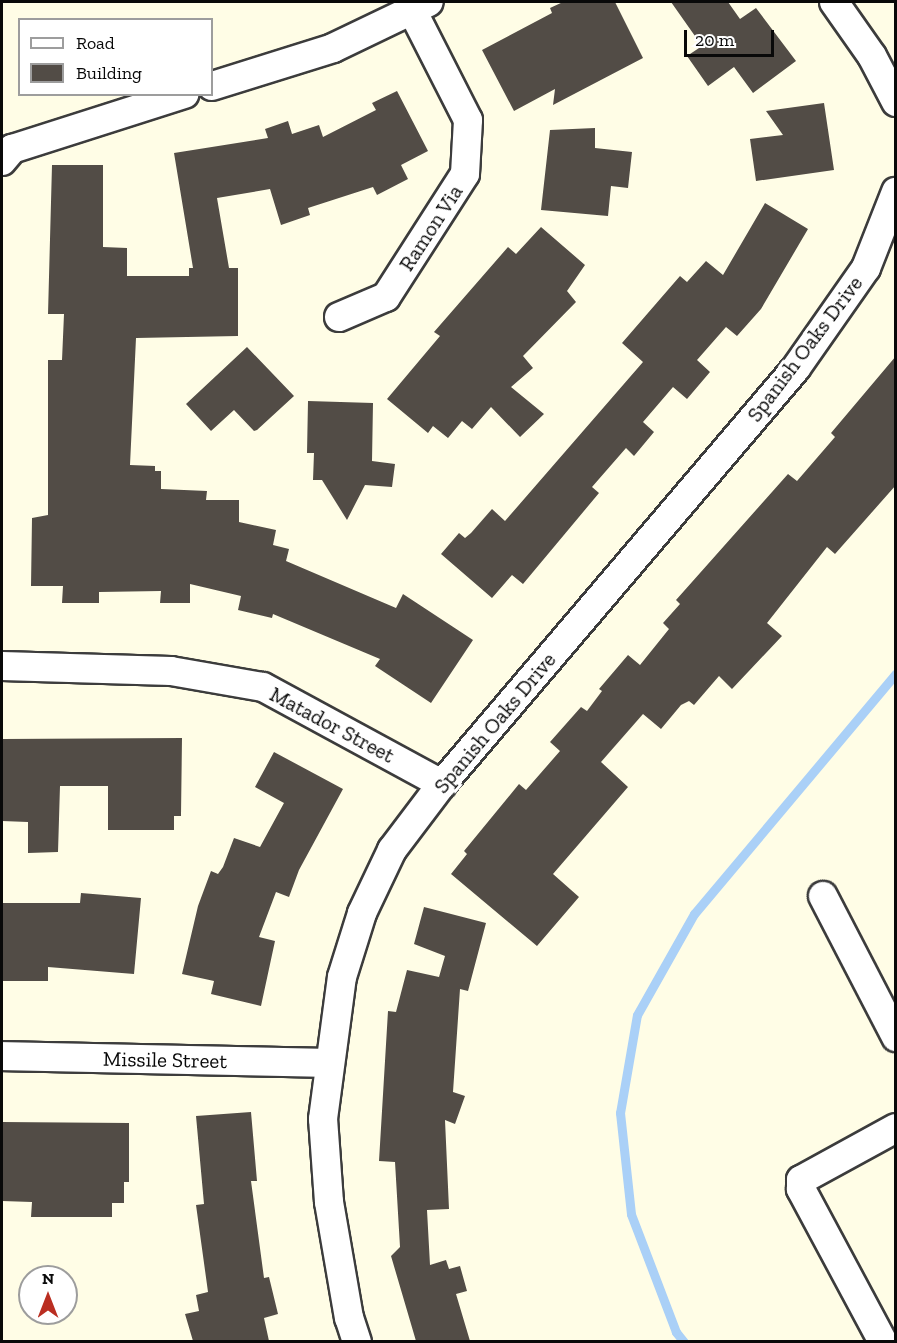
<!DOCTYPE html>
<html>
<head>
<meta charset="utf-8">
<style>
  body { margin:0 }
  #map { position:relative; width:897px; height:1343px; overflow:hidden; background:#fffde6; font-family:"Zilla Slab",serif }
  div>[style] { position:absolute }
  .stream>* { height:9px; margin:-4.5px; padding:0 4.5px; transform-origin:4.5px; border-radius:4.5px; background:#aad0f7 }
  .building>* { inset:0; background:#524c46 }
  .roads { filter:drop-shadow(2px 0 #3c3c3c) drop-shadow(-2px 0 #3c3c3c) drop-shadow(0 2px #3c3c3c) drop-shadow(0 -2px #3c3c3c) }
  .minor>* { height:28px; margin:-14px; padding:0 14px; transform-origin:14px; border-radius:14px; background:#fff }
  span { translate:-50% -50%; white-space:nowrap; text-align:center; line-height:1.15; -webkit-text-stroke:6px #fff; paint-order:stroke }
  .street-label { font-size:21px; color:#090909 }
  .frame { position:absolute; inset:0; border:3px solid #090909; pointer-events:none }
  .legend { position:absolute; left:18px; top:18px; width:195px; height:78px; box-sizing:border-box; background:#fff; border:2px solid #9d9d9d; margin:0; padding:8px 10px; list-style:none; font-size:18px; color:#090909 }
  .legend li { display:flex; align-items:center; gap:12px; height:30px }
  .legend b { width:30px; border:2px solid #9d9d9d }
  .north { position:absolute; left:18px; top:1265px; width:60px; height:60px; box-sizing:border-box; background:#fff; border:2px solid #9d9d9d; border-radius:50%; rotate:0deg; font-size:16px; font-weight:700; line-height:24px; text-align:center; color:#090909 }
  .north::after { content:''; display:block; margin:auto; width:21px; height:27px; background:#ba2e21; clip-path:polygon(50% 0,100% 100%,50% 72%,0 100%) }
  .scale { position:absolute; left:684px; top:30px; width:90px; height:27px; box-sizing:border-box; border:3px solid #090909; border-top:0; padding-left:8px; font-size:18px; line-height:21px; white-space:nowrap; color:#090909; -webkit-text-stroke:4px #fff; paint-order:stroke }
</style>
</head>
<body>
<div id="map">
  <div class="stream">
    <i style="left:684px;top:1342px;width:13px;rotate:-129deg"></i>
    <i style="left:676px;top:1332px;width:126px;rotate:-110.9deg"></i>
    <i style="left:631px;top:1214px;width:102px;rotate:-96.2deg"></i>
    <i style="left:620px;top:1113px;width:99px;rotate:-80.2deg"></i>
    <i style="left:637px;top:1015px;width:116px;rotate:-60.6deg"></i>
    <i style="left:694px;top:914px;width:314px;rotate:-50deg"></i>
  </div>
  <div class="building">
    <i style="clip-path:polygon(563px 2px,615px 2px,643px 58px,553px 105px,555px 89px,514px 111px,482px 50px,552px 13px,550px 8px)"></i>
    <i style="clip-path:polygon(671px 2px,728px 2px,740px 19px,756px 8px,796px 61px,753px 93px,734px 67px,708px 86px,687px 56px,702px 46px)"></i>
    <i style="clip-path:polygon(397px 91px,428px 151px,401px 165px,408px 179px,377px 195px,373px 187px,308px 208px,310px 215px,281px 225px,270px 189px,217px 198px,229px 268px,238px 268px,238px 336px,136px 338px,130px 465px,155px 466px,155px 471px,161px 471px,161px 489px,207px 491px,206px 500px,239px 500px,239px 522px,276px 530px,273px 545px,289px 549px,286px 561px,396px 608px,403px 594px,473px 640px,431px 703px,375px 666px,380px 659px,273px 614px,272px 618px,238px 610px,241px 596px,190px 584px,190px 603px,160px 603px,161px 591px,99px 592px,99px 603px,62px 603px,63px 586px,31px 586px,32px 518px,48px 515px,48px 360px,62px 360px,64px 314px,48px 314px,52px 165px,103px 165px,103px 247px,127px 248px,127px 276px,189px 276px,189px 268px,193px 268px,174px 153px,268px 138px,265px 129px,288px 121px,292px 134px,319px 125px,323px 137px,376px 110px,372px 103px)"></i>
    <i style="clip-path:polygon(824px 103px,834px 170px,756px 181px,750px 139px,783px 135px,766px 111px)"></i>
    <i style="clip-path:polygon(595px 128px,595px 148px,632px 152px,628px 188px,611px 186px,608px 216px,541px 210px,550px 130px)"></i>
    <i style="clip-path:polygon(765px 203px,808px 229px,761px 309px,737px 336px,726px 327px,697px 360px,710px 372px,687px 399px,673px 387px,643px 422px,654px 432px,634px 456px,626px 448px,592px 487px,599px 493px,523px 584px,512px 575px,492px 598px,441px 554px,459px 533px,465px 538px,471px 533px,492px 509px,505px 521px,643px 362px,622px 343px,680px 276px,687px 282px,706px 261px,723px 275px)"></i>
    <i style="clip-path:polygon(541px 227px,585px 265px,567px 291px,576px 302px,523px 356px,533px 368px,511px 387px,544px 414px,520px 437px,491px 407px,472px 429px,462px 421px,448px 438px,433px 426px,428px 433px,387px 399px,440px 336px,434px 332px,508px 247px,516px 254px)"></i>
    <i style="clip-path:polygon(247px 347px,294px 396px,257px 430px,254px 431px,234px 410px,211px 431px,186px 404px)"></i>
    <i style="clip-path:polygon(896px 356px,896px 485px,835px 554px,827px 547px,767px 623px,782px 636px,732px 689px,719px 676px,694px 705px,689px 701px,681px 705px,661px 729px,643px 714px,601px 762px,628px 787px,553px 874px,579px 897px,537px 946px,451px 874px,467px 854px,464px 851px,519px 784px,526px 790px,560px 751px,550px 742px,581px 707px,587px 711px,602px 691px,599px 689px,628px 655px,640px 665px,669px 629px,663px 623px,680px 604px,676px 600px,788px 474px,797px 481px,835px 437px,831px 433px)"></i>
    <i style="clip-path:polygon(308px 401px,373px 403px,372px 461px,395px 464px,392px 487px,365px 485px,347px 520px,322px 480px,313px 480px,314px 453px,307px 453px)"></i>
    <i style="clip-path:polygon(182px 738px,181px 816px,174px 816px,174px 830px,108px 830px,108px 786px,60px 786px,58px 852px,28px 853px,28px 822px,2px 821px,2px 739px)"></i>
    <i style="clip-path:polygon(274px 752px,343px 789px,299px 870px,289px 897px,276px 892px,259px 937px,275px 941px,261px 1006px,211px 994px,214px 981px,182px 974px,198px 906px,211px 871px,218px 874px,223px 867px,234px 838px,260px 847px,284px 803px,255px 787px)"></i>
    <i style="clip-path:polygon(81px 893px,141px 898px,134px 974px,48px 967px,48px 981px,2px 981px,2px 903px,80px 903px)"></i>
    <i style="clip-path:polygon(424px 907px,486px 923px,468px 991px,460px 989px,453px 1092px,465px 1096px,455px 1124px,445px 1120px,449px 1209px,427px 1210px,430px 1265px,446px 1260px,449px 1269px,460px 1266px,467px 1291px,456px 1294px,470px 1341px,416px 1341px,391px 1256px,400px 1247px,395px 1162px,379px 1161px,388px 1011px,396px 1012px,407px 970px,439px 977px,445px 956px,414px 944px)"></i>
    <i style="clip-path:polygon(251px 1112px,257px 1181px,251px 1181px,264px 1278px,269px 1277px,278px 1314px,264px 1318px,269px 1341px,193px 1341px,185px 1314px,199px 1311px,196px 1295px,208px 1292px,196px 1205px,204px 1204px,196px 1116px)"></i>
    <i style="clip-path:polygon(2px 1122px,129px 1123px,129px 1182px,124px 1182px,124px 1203px,112px 1203px,112px 1217px,31px 1217px,32px 1202px,2px 1201px)"></i>
  </div>
  <div class="roads">
    <div class="minor">
      <i style="left:834px;top:2px;width:66px;rotate:54.9deg"></i>
      <i style="left:872px;top:56px;width:52px;rotate:62.4deg"></i>
      <i style="left:212px;top:86px;width:127px;rotate:-17.4deg"></i>
      <i style="left:333px;top:48px;width:106px;rotate:-25.6deg"></i>
      <i style="left:2px;top:161px;width:16px;rotate:-50deg"></i>
      <i style="left:12px;top:149px;width:181px;rotate:-17.7deg"></i>
      <i style="left:339px;top:317px;width:51px;rotate:-23.1deg"></i>
      <i style="left:386px;top:297px;width:146px;rotate:-57.3deg"></i>
      <i style="left:465px;top:174px;width:54px;rotate:-86.8deg"></i>
      <i style="left:468px;top:120px;width:123px;rotate:-117deg"></i>
      <i style="left:2px;top:666px;width:169px;rotate:1.7deg"></i>
      <i style="left:171px;top:671px;width:93px;rotate:9.9deg"></i>
      <i style="left:263px;top:687px;width:204px;rotate:28.5deg"></i>
      <i style="left:823px;top:896px;width:159px;rotate:62.6deg"></i>
      <i style="left:2px;top:1056px;width:327px;rotate:1.2deg"></i>
      <i style="left:357px;top:1342px;width:25px;rotate:-108deg"></i>
      <i style="left:349px;top:1318px;width:118px;rotate:-99.8deg"></i>
      <i style="left:329px;top:1202px;width:83px;rotate:-94.1deg"></i>
      <i style="left:323px;top:1119px;width:143px;rotate:-82.4deg"></i>
      <i style="left:342px;top:977px;width:67px;rotate:-72.6deg"></i>
      <i style="left:362px;top:913px;width:70px;rotate:-64.5deg"></i>
      <i style="left:392px;top:850px;width:83px;rotate:-52.9deg"></i>
      <i style="left:442px;top:784px;width:546px;rotate:-49.6deg"></i>
      <i style="left:796px;top:368px;width:122px;rotate:-55deg"></i>
      <i style="left:866px;top:268px;width:82px;rotate:-68.5deg"></i>
      <i style="left:883px;top:1342px;width:174px;rotate:-118.2deg"></i>
      <i style="left:801px;top:1189px;width:9px;rotate:-90deg"></i>
      <i style="left:801px;top:1180px;width:108px;rotate:-28.7deg"></i>
    </div>
  </div>
  <div class="street-label">
    <span style="left:431px;top:228px;rotate:-57deg">Ramon Via</span>
    <span style="left:805px;top:349px;rotate:-53deg">Spanish Oaks Drive</span>
    <span style="left:495px;top:723px;rotate:-50deg">Spanish Oaks Drive</span>
    <span style="left:332px;top:725px;rotate:28deg">Matador Street</span>
    <span style="left:165px;top:1060px;rotate:1deg">Missile Street</span>
  </div>
  <div class="frame"></div>
  <ul class="legend">
  <li><b style="height:8px;background:#fff"></b>Road</li>
  <li><b style="height:16px;background:#524c46"></b>Building</li>
  </ul>
  <div class="north">N</div>
  <div class="scale">20 m</div>
</div>
</body>
</html>
